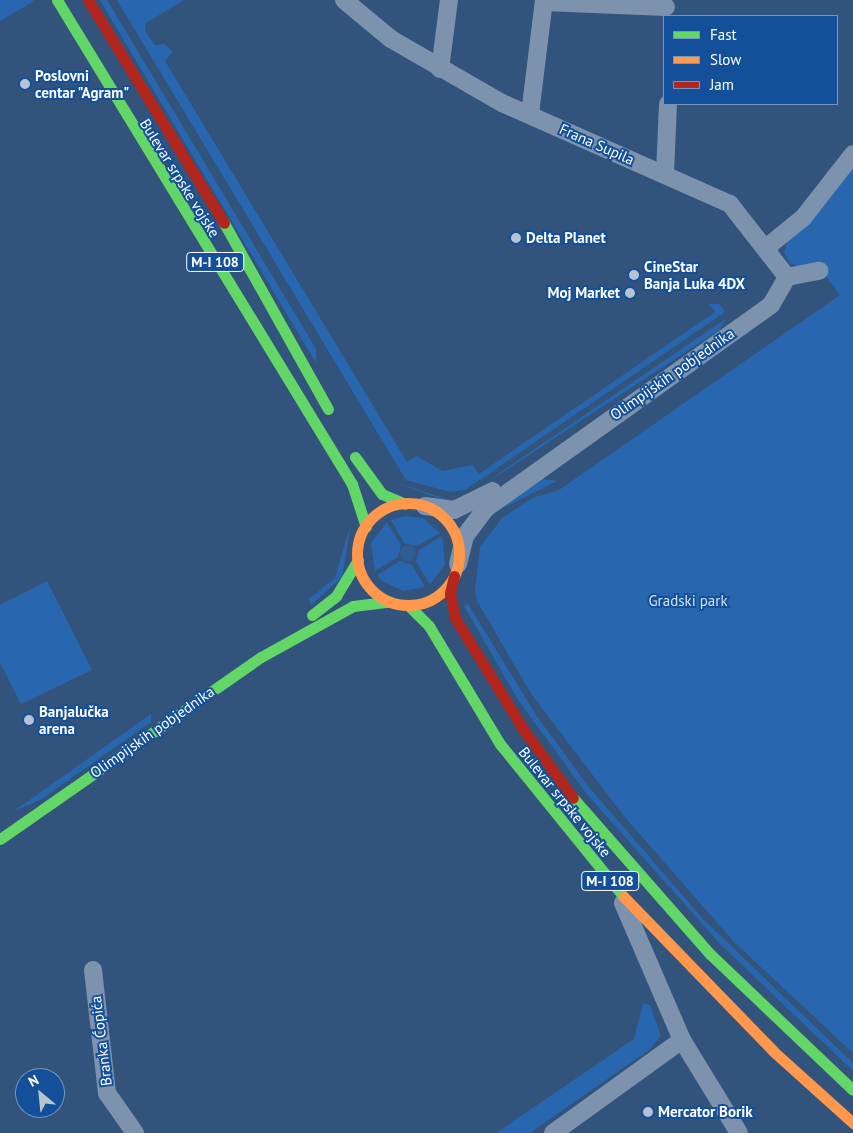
<!DOCTYPE html>
<html>
<head>
<meta charset="utf-8">
<style>
  body { margin:0 }
  #map { position:relative; width:853px; height:1133px; overflow:hidden; background:#32537b; font-family:"PT Sans",sans-serif }
  div>[style] { position:absolute }
  .green>* { inset:0; background:#2867af }
  .water>* { inset:0; background:#315c90 }
  .round { border-radius:50% }
  .street>* { height:18px; margin:-9px; padding:0 9px; transform-origin:9px; border-radius:9px; background:#7d93ad }
  .fast>* { height:11px; margin:-5.5px; padding:0 5.5px; transform-origin:5.5px; border-radius:5.5px; background:#63d668 }
  .slow>* { height:11px; margin:-5.5px; padding:0 5.5px; transform-origin:5.5px; border-radius:5.5px; background:#ff974d }
  .slow>.ring { margin:-5.5px; padding:0; box-sizing:content-box; background:none; border:11px solid #ff974d; border-radius:50% }
  .jam>* { height:11px; margin:-5.5px; padding:0 5.5px; transform-origin:5.5px; border-radius:5.5px; background:#b3261e }
  .dots>* { width:14px; height:14px; translate:-50% -50%; box-sizing:border-box; border:2px solid #145099; border-radius:50% }
  span { translate:-50% -50%; white-space:nowrap; text-align:center; line-height:1.15; -webkit-text-stroke:4px #145099; paint-order:stroke }
  .shield-label span { padding:1px 4px; background:#145099; border:1px solid; border-radius:4px; -webkit-text-stroke-width:0 }
  .shield-label { font-size:14px; color:#fff; font-weight:700 }
  .poi-label { font-size:15px; color:#fff; font-weight:700 }
  .left { translate:0 -50%; text-align:left }
  .right { translate:-100% -50%; text-align:right }
  .street-label { font-size:15px; color:#fff }
  .park-label { font-size:15px; color:#cee4fd }
  .legend { position:absolute; left:663px; top:15px; width:175px; height:90px; box-sizing:border-box; background:#145099; border:1px solid #7296c2; margin:0; padding:6px 9px; list-style:none; font-size:15px; color:#fff }
  .legend li { display:flex; align-items:center; gap:10px; height:25px }
  .legend b { width:25px; border:1px solid #7296c2 }
  .north { position:absolute; left:15px; top:1068px; width:50px; height:50px; box-sizing:border-box; background:#145099; border:1px solid #7296c2; border-radius:50%; rotate:332deg; font-size:14px; font-weight:700; line-height:20px; text-align:center; color:#fff }
  .north::after { content:''; display:block; margin:auto; width:18px; height:22px; background:#b7c3d1; clip-path:polygon(50% 0,100% 100%,50% 72%,0 100%) }
</style>
</head>
<body>
<div id="map">
  <div class="green">
    <i style="clip-path:polygon(0 0,33px 0,34px 1px,0 21px)"></i>
    <i style="clip-path:polygon(100px 0,107px 0,316px 349px,316px 363px)"></i>
    <i style="clip-path:polygon(117px 0,184px 0,146px 23px,145px 31px,155px 45px,165px 44px,173px 52px,165px 61px,407px 462px,417px 456px,442px 471px,473px 465px,479px 474px,715px 312px,709px 304px,719px 304px,725px 312px,465px 490px,450px 492px,406px 480px)"></i>
    <i style="clip-path:polygon(853px 163px,853px 1053px,734px 942px,623px 815px,532px 695px,477px 601px,475px 590px,480px 547px,502px 518px,532px 498px,559px 490px,840px 295px,817px 264px,800px 267px,790px 263px,784px 253px,788px 239px)"></i>
    <i style="clip-path:polygon(727px 318px,719px 330px,485px 484px,511px 465px)"></i>
    <i style="clip-path:polygon(543px 479px,557px 481px,501px 509px,500px 507px)"></i>
    <i style="clip-path:polygon(389px 480px,446px 499px,461px 499px,443px 500px)"></i>
    <i style="clip-path:polygon(405px 516px,423px 518px,440px 533px,417px 546px,404px 543px,391px 520px)"></i>
    <i style="clip-path:polygon(387px 522px,401px 545px,398px 557px,375px 571px,371px 543px)"></i>
    <i style="clip-path:polygon(351px 523px,342px 577px,311px 605px,309px 599px,335px 578px)"></i>
    <i style="clip-path:polygon(442px 536px,445px 565px,430px 584px,416px 562px,419px 550px)"></i>
    <i style="clip-path:polygon(400px 561px,412px 565px,425px 587px,403px 591px,382px 581px,377px 575px)"></i>
    <i style="clip-path:polygon(47px 581px,92px 670px,21px 704px,0 663px,0 605px)"></i>
    <i style="clip-path:polygon(468px 604px,536px 715px,588px 786px,704px 920px,853px 1063px,853px 1071px,720px 944px,586px 793px,517px 698px,464px 606px)"></i>
    <i style="clip-path:polygon(151px 714px,151px 722px,40px 800px,14px 811px)"></i>
    <i style="clip-path:polygon(643px 1003px,650px 1005px,661px 1036px,649px 1050px,530px 1133px,496px 1133px,634px 1039px)"></i>
  </div>
  <div class="water">
    <i class="round" style="left:400px;top:545px;width:16px;height:16px"></i>
  </div>
  <div class="street">
    <i style="left:344px;top:0;width:61px;rotate:39.7deg"></i>
    <i style="left:391px;top:39px;width:128px;rotate:30deg"></i>
    <i style="left:502px;top:103px;width:249px;rotate:23.9deg"></i>
    <i style="left:730px;top:204px;width:93px;rotate:52deg"></i>
    <i style="left:787px;top:277px;width:33px;rotate:-11deg"></i>
    <i style="left:544px;top:2px;width:122px;rotate:2.3deg"></i>
    <i style="left:440px;top:69px;width:70px;rotate:-82.6deg"></i>
    <i style="left:530px;top:114px;width:115px;rotate:-83deg"></i>
    <i style="left:665px;top:173px;width:69px;rotate:-87.5deg"></i>
    <i style="left:767px;top:247px;width:46px;rotate:-38.9deg"></i>
    <i style="left:803px;top:218px;width:81px;rotate:-52deg"></i>
    <i style="left:425px;top:506px;width:29px;rotate:8deg"></i>
    <i style="left:454px;top:510px;width:43px;rotate:-26deg"></i>
    <i style="left:458px;top:564px;width:29px;rotate:-76deg"></i>
    <i style="left:465px;top:536px;width:34px;rotate:-53deg"></i>
    <i style="left:485px;top:509px;width:351px;rotate:-35.5deg"></i>
    <i style="left:771px;top:305px;width:32px;rotate:-60deg"></i>
    <i style="left:623px;top:903px;width:149px;rotate:66.7deg"></i>
    <i style="left:682px;top:1040px;width:109px;rotate:58.5deg"></i>
    <i style="left:93px;top:970px;width:124px;rotate:83.5deg"></i>
    <i style="left:107px;top:1093px;width:49px;rotate:55deg"></i>
    <i style="left:553px;top:1133px;width:159px;rotate:-35.8deg"></i>
  </div>
  <div class="fast">
    <i style="left:57px;top:0;width:567px;rotate:58.64deg"></i>
    <i style="left:352px;top:484px;width:45px;rotate:72deg"></i>
    <i style="left:224px;top:223px;width:213px;rotate:60.8deg"></i>
    <i style="left:355px;top:457px;width:46px;rotate:53.9deg"></i>
    <i style="left:382px;top:494px;width:25px;rotate:23deg"></i>
    <i style="left:408px;top:605px;width:30px;rotate:45deg"></i>
    <i style="left:429px;top:626px;width:138px;rotate:59deg"></i>
    <i style="left:500px;top:744px;width:197px;rotate:51deg"></i>
    <i style="left:312px;top:615px;width:31px;rotate:-38deg"></i>
    <i style="left:336px;top:596px;width:42px;rotate:-58.6deg"></i>
    <i style="left:573px;top:798px;width:208px;rotate:48.7deg"></i>
    <i style="left:710px;top:954px;width:197px;rotate:43.6deg"></i>
    <i style="left:0;top:839px;width:318px;rotate:-34.9deg"></i>
    <i style="left:261px;top:657px;width:105px;rotate:-29deg"></i>
    <i style="left:353px;top:606px;width:35px;rotate:-7deg"></i>
  </div>
  <div class="slow">
    <i class="ring" style="left:357px;top:503px;width:91px;height:91px"></i>
    <i style="left:624px;top:897px;width:214px;rotate:45.9deg"></i>
    <i style="left:773px;top:1051px;width:108px;rotate:42deg"></i>
  </div>
  <div class="jam">
    <i style="left:88px;top:0;width:261px;rotate:58.6deg"></i>
    <i style="left:454px;top:576px;width:18px;rotate:103deg"></i>
    <i style="left:450px;top:594px;width:25px;rotate:78deg"></i>
    <i style="left:455px;top:618px;width:130px;rotate:58.5deg"></i>
    <i style="left:523px;top:729px;width:85px;rotate:54.1deg"></i>
  </div>
  <div class="dots">
    <i style="left:25px;top:84px;background:#b7c3d1"></i>
    <i style="left:516px;top:238px;background:#b7c3d1"></i>
    <i style="left:634px;top:275px;background:#b7c3d1"></i>
    <i style="left:630px;top:293px;background:#b7c3d1"></i>
    <i style="left:29px;top:720px;background:#b7c3d1"></i>
    <i style="left:648px;top:1112px;background:#b7c3d1"></i>
  </div>
  <div class="shield-label">
    <span style="left:215px;top:262px">M-I 108</span>
    <span style="left:610px;top:881px">M-I 108</span>
  </div>
  <div class="poi-label">
    <span class="left" style="left:35px;top:84px">Poslovni<br>centar "Agram"</span>
    <span class="left" style="left:526px;top:238px">Delta Planet</span>
    <span class="left" style="left:644px;top:275px">CineStar<br>Banja Luka 4DX</span>
    <span class="right" style="left:620px;top:293px">Moj Market</span>
    <span class="left" style="left:39px;top:720px">Banjalučka<br>arena</span>
    <span class="left" style="left:658px;top:1112px">Mercator Borik</span>
  </div>
  <div class="street-label">
    <span style="left:597px;top:144px;rotate:24deg">Frana Supila</span>
    <span style="left:180px;top:178px;rotate:58deg">Bulevar srpske vojske</span>
    <span style="left:672px;top:374px;rotate:-35deg">Olimpijskih pobjednika</span>
    <span style="left:152px;top:732px;rotate:-35deg">Olimpijskih pobjednika</span>
    <span style="left:565px;top:802px;rotate:51deg">Bulevar srpske vojske</span>
    <span style="left:101px;top:1041px;rotate:-97deg">Branka Ćopića</span>
  </div>
  <div class="park-label">
    <span style="left:688px;top:601px">Gradski park</span>
  </div>
  <ul class="legend">
  <li><b style="height:6px;background:#63d668"></b>Fast</li>
  <li><b style="height:6px;background:#ff974d"></b>Slow</li>
  <li><b style="height:6px;background:#b3261e"></b>Jam</li>
  </ul>
  <div class="north">N</div>
</div>
</body>
</html>
